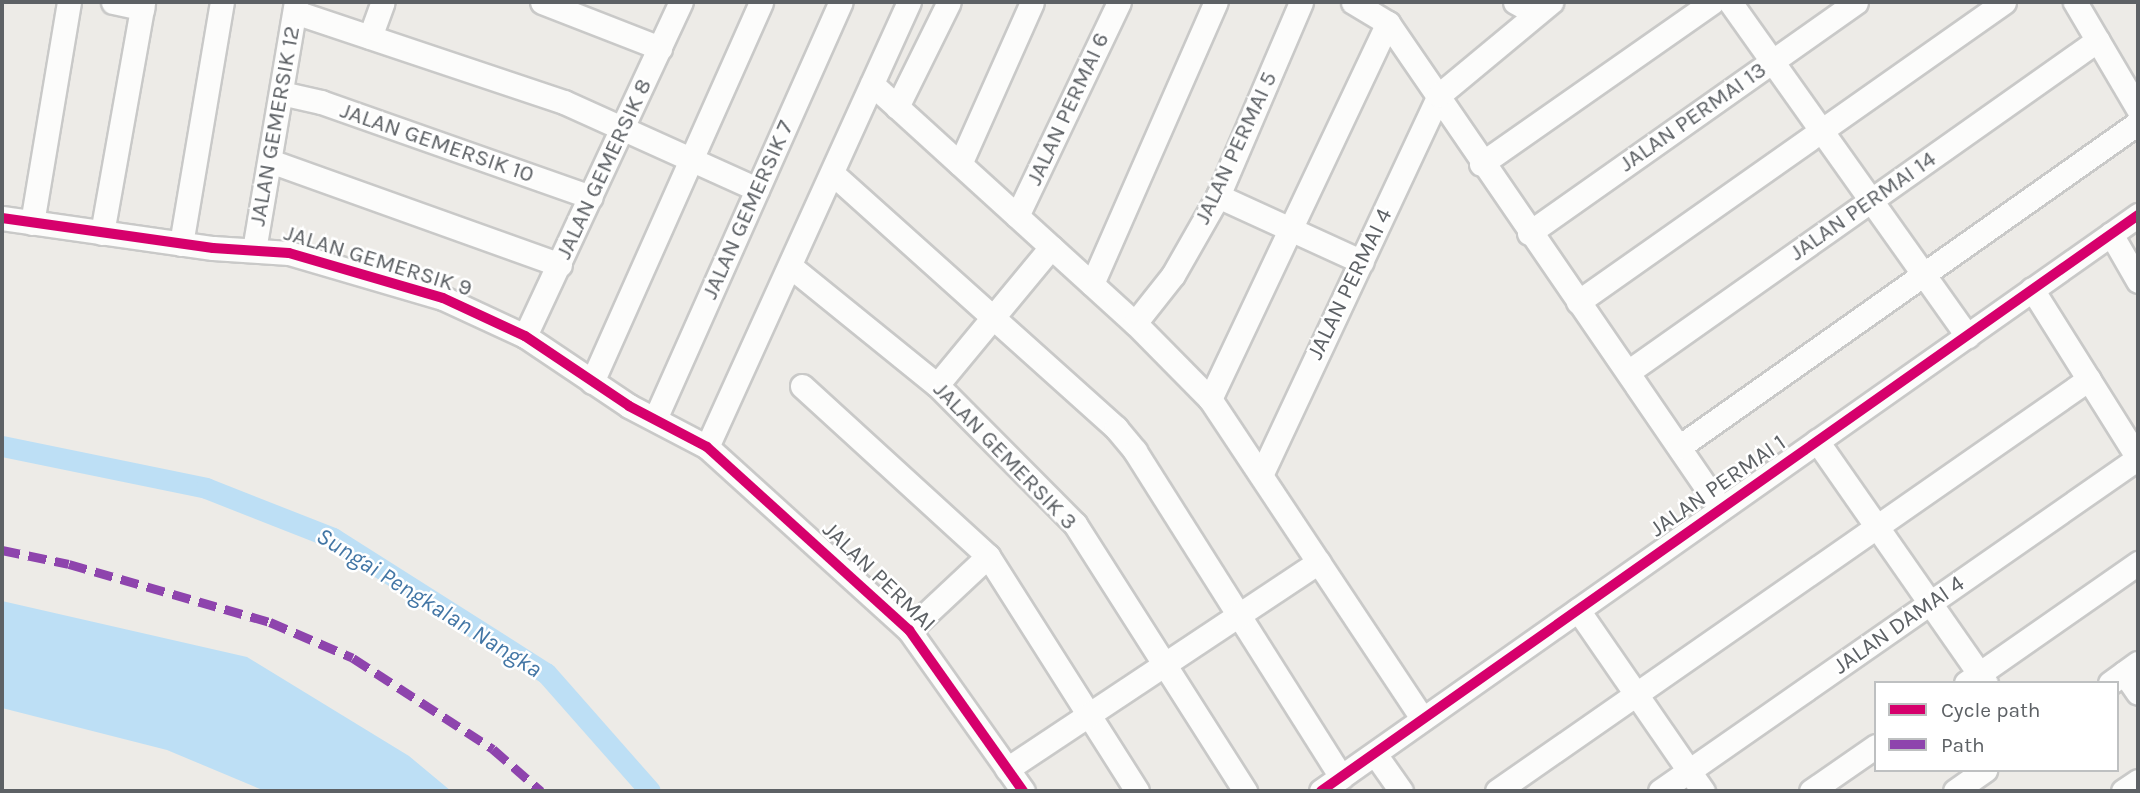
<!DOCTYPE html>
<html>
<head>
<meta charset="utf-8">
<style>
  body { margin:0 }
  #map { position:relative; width:2140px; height:793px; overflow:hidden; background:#edebe7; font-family:Karla,sans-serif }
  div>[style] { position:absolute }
  .water>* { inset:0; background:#bddff5 }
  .canal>* { height:21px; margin:-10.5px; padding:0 10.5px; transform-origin:10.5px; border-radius:10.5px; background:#bddff5 }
  .roads { filter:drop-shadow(2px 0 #c9c9c8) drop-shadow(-2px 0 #c9c9c8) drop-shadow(0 2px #c9c9c8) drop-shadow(0 -2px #c9c9c8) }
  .minor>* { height:23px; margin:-11.5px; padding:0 11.5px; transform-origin:11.5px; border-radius:11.5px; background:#fcfcfb }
  .quiet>* { height:9px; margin-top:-4.5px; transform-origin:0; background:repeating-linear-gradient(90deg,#8e44ad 0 18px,transparent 0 27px) }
  .cycleway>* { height:10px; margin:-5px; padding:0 5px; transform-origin:5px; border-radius:5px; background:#d6006c }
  span { translate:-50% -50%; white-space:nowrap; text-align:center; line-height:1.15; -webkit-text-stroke:5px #fff; paint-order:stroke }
  .street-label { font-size:23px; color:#5d6165 }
  .water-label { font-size:24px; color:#4376a5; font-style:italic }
  .frame { position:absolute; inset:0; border:4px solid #5d6165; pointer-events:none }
  .legend { position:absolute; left:1874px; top:681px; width:245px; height:91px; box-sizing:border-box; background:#fff; border:2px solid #bec0c1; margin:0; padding:9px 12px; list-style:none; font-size:21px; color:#5d6165 }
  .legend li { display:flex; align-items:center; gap:14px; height:35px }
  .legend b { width:35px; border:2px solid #bec0c1 }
</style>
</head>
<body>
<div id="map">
  <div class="water">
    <i style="clip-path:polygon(2px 601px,247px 657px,409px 756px,451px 791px,265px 791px,167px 750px,2px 708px)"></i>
  </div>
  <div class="canal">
    <i style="left:2px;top:446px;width:208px;rotate:11.6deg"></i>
    <i style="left:206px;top:488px;width:136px;rotate:21.5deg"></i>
    <i style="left:333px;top:538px;width:252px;rotate:32.4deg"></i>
    <i style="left:546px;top:673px;width:157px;rotate:48.6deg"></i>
  </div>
  <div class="roads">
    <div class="minor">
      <i style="left:113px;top:2px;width:30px;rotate:12deg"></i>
      <i style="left:542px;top:2px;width:127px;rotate:21.3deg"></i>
      <i style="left:1353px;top:2px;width:41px;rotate:31deg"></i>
      <i style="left:1388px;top:23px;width:589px;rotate:55.58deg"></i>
      <i style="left:1515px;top:2px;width:23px;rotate:29deg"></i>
      <i style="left:1730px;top:2px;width:410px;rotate:54.6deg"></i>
      <i style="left:2075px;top:2px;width:124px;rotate:59.5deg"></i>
      <i style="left:295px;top:12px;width:284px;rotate:18.5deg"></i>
      <i style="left:564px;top:102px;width:212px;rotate:24.3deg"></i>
      <i style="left:370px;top:37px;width:37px;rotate:-70deg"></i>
      <i style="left:872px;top:84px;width:355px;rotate:42.3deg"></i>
      <i style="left:1135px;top:323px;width:107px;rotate:45.4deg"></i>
      <i style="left:1210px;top:399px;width:384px;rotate:56.4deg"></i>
      <i style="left:281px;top:93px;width:41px;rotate:12.7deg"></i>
      <i style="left:321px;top:102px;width:286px;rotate:19.4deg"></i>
      <i style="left:897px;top:107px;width:117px;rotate:-63.7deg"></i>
      <i style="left:270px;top:161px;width:308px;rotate:19.7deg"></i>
      <i style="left:960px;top:164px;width:177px;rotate:-66deg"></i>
      <i style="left:1481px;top:164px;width:282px;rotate:-35deg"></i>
      <i style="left:832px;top:173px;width:382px;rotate:41.9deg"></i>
      <i style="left:1116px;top:428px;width:30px;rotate:50deg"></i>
      <i style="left:1135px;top:451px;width:386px;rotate:57.7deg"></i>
      <i style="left:1218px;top:196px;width:158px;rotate:24.6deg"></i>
      <i style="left:1017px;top:216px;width:237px;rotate:-64.5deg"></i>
      <i style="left:2px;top:218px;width:213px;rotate:8.1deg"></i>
      <i style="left:213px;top:248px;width:76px;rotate:3.8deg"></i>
      <i style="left:289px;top:253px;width:160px;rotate:16.3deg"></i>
      <i style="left:443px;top:298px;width:90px;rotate:24.9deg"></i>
      <i style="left:525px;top:336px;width:125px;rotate:33.9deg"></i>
      <i style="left:629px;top:406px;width:88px;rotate:27.7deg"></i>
      <i style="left:707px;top:447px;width:273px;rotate:42.2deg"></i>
      <i style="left:909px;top:630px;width:197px;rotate:54.7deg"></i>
      <i style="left:32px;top:223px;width:224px;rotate:-80.5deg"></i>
      <i style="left:102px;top:233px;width:235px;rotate:-79.9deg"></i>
      <i style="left:1529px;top:233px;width:400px;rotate:-35.2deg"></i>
      <i style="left:2111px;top:234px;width:54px;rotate:60.1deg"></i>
      <i style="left:181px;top:244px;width:245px;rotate:-80.4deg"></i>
      <i style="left:254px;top:250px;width:252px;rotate:-80.4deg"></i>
      <i style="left:790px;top:266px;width:189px;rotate:39deg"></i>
      <i style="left:937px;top:385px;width:196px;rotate:45.2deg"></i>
      <i style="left:1075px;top:524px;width:317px;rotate:57.5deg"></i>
      <i style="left:1092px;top:284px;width:308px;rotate:-66.3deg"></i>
      <i style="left:2032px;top:289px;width:199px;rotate:57.9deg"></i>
      <i style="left:1578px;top:302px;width:521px;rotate:-35.15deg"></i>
      <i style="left:1135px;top:323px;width:61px;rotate:-51.6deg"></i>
      <i style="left:1173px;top:275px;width:91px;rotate:-60.3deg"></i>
      <i style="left:1218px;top:196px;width:211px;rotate:-66.8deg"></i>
      <i style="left:525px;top:336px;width:369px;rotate:-65deg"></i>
      <i style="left:1628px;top:372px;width:575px;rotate:-35.24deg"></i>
      <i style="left:592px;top:382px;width:416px;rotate:-66deg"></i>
      <i style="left:937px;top:385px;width:179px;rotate:-50.4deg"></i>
      <i style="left:802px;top:386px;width:252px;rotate:42.4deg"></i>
      <i style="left:988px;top:556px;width:278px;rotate:57.6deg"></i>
      <i style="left:1210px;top:399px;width:416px;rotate:-64.7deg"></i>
      <i style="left:655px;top:419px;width:457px;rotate:-66deg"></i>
      <i style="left:1817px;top:441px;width:295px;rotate:55.1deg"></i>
      <i style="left:707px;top:447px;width:489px;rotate:-65.6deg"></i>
      <i style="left:1679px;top:447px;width:562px;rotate:-35.22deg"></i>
      <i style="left:1262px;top:473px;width:417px;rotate:-64.9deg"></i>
      <i style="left:1439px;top:95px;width:146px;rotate:-39.7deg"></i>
      <i style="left:1578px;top:610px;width:220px;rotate:55.4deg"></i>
      <i style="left:909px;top:630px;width:108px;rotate:-43.1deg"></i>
      <i style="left:2124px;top:673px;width:24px;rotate:55deg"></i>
      <i style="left:1966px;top:683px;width:210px;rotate:-34.9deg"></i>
      <i style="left:2110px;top:683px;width:34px;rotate:-36deg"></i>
      <i style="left:1375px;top:754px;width:45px;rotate:54.9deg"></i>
      <i style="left:1007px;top:769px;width:374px;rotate:-33.6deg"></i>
      <i style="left:1321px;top:791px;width:1000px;rotate:-35.18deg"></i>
      <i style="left:1497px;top:791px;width:721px;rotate:-34.84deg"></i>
      <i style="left:1660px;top:791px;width:583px;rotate:-34.86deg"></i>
      <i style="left:1811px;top:791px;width:79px;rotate:-34.7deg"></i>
      <i style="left:1955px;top:791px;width:37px;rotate:-35deg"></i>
      <i style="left:2123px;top:791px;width:18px;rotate:-34deg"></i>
    </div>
  </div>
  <div class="quiet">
    <i style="left:2px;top:550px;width:68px;rotate:11.8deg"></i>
    <i style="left:69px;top:564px;width:209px;rotate:16.1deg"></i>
    <i style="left:270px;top:622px;width:90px;rotate:23.4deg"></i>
    <i style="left:353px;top:658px;width:167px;rotate:33deg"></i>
    <i style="left:493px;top:749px;width:64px;rotate:41.2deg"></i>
  </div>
  <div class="cycleway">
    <i style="left:2px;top:218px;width:213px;rotate:8.1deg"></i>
    <i style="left:213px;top:248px;width:76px;rotate:3.8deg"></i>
    <i style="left:289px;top:253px;width:160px;rotate:16.3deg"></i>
    <i style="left:443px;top:298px;width:90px;rotate:24.9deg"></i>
    <i style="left:525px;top:336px;width:125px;rotate:33.9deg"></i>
    <i style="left:629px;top:406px;width:88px;rotate:27.7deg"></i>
    <i style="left:707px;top:447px;width:273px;rotate:42.2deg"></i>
    <i style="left:909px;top:630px;width:197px;rotate:54.7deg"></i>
    <i style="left:1321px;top:791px;width:1000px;rotate:-35.18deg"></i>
  </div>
  <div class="street-label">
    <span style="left:1068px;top:109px;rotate:-65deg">JALAN PERMAI 6</span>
    <span style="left:1693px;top:117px;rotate:-35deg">JALAN PERMAI 13</span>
    <span style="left:275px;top:126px;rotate:-80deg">JALAN GEMERSIK 12</span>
    <span style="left:437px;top:143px;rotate:19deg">JALAN GEMERSIK 10</span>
    <span style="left:1236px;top:148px;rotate:-65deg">JALAN PERMAI 5</span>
    <span style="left:604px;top:169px;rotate:-65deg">JALAN GEMERSIK 8</span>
    <span style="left:1863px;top:206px;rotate:-35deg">JALAN PERMAI 14</span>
    <span style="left:748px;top:210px;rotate:-66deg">JALAN GEMERSIK 7</span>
    <span style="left:378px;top:261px;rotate:17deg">JALAN GEMERSIK 9</span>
    <span style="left:1350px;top:284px;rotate:-64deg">JALAN PERMAI 4</span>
    <span style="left:1005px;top:456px;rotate:46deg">JALAN GEMERSIK 3</span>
    <span style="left:1718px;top:486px;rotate:-35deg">JALAN PERMAI 1</span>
    <span style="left:879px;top:577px;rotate:44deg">JALAN PERMAI</span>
    <span style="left:1899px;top:625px;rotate:-35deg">JALAN DAMAI 4</span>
  </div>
  <div class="water-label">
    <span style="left:429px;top:603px;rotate:32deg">Sungai Pengkalan Nangka</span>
  </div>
  <div class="frame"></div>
  <ul class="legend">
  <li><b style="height:9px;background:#d6006c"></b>Cycle path</li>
  <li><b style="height:9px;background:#8e44ad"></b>Path</li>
  </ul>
</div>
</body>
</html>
